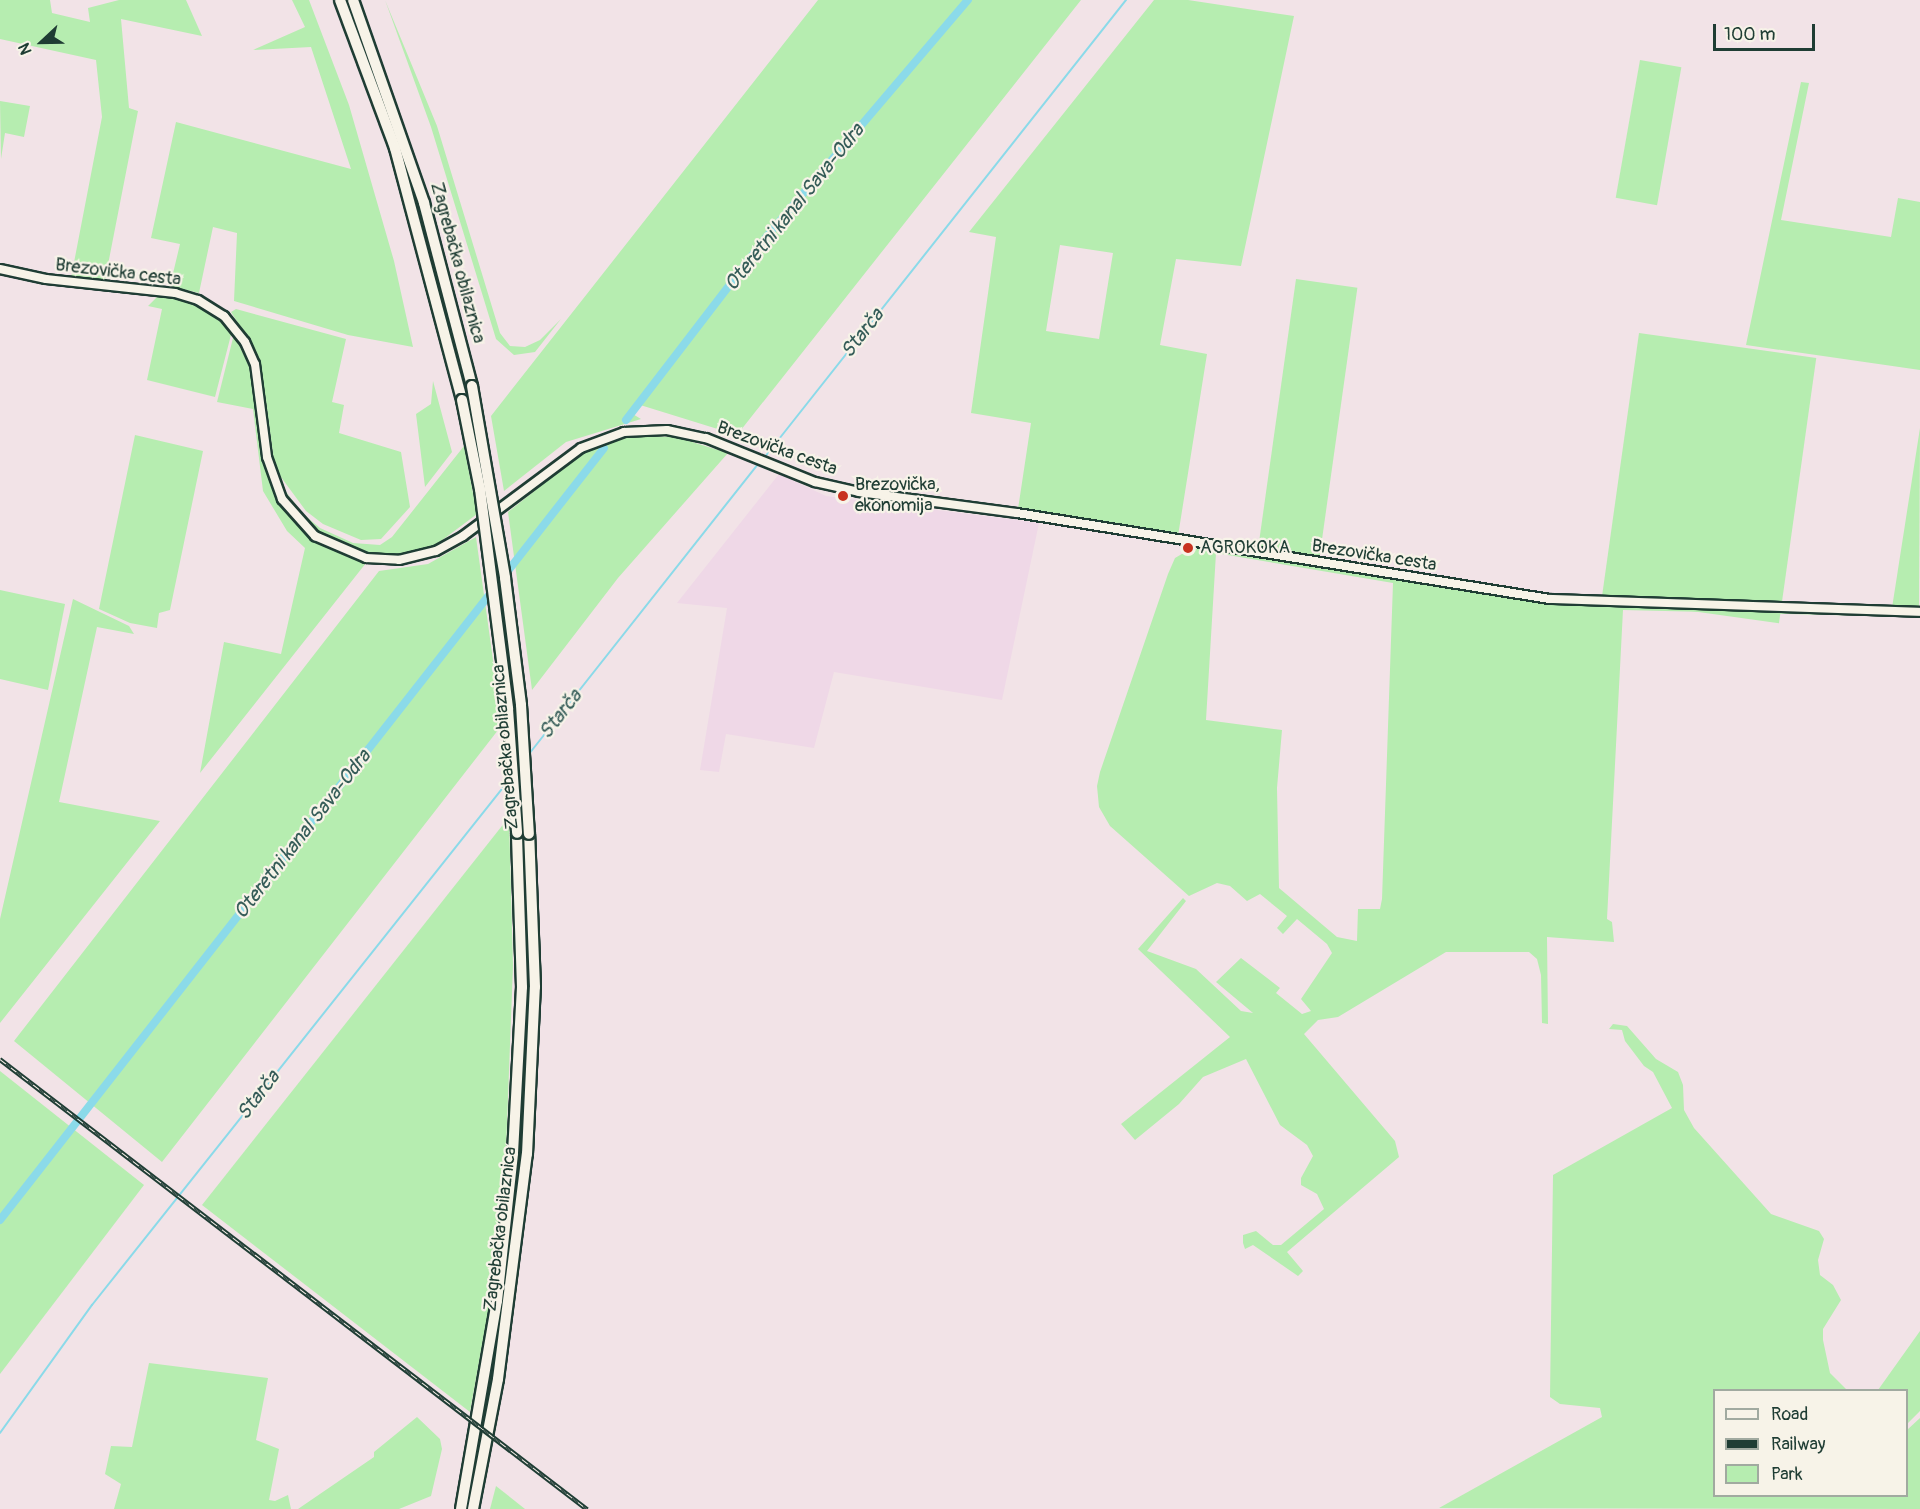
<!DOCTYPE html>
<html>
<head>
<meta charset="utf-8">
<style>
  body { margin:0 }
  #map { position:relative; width:1920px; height:1509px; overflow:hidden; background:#f2e3e7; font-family:Pangolin,sans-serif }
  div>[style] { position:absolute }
  .built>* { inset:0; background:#efd8e7 }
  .green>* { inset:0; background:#b6edb0; transform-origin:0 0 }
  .stream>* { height:2px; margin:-1px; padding:0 1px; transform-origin:1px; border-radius:1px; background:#8bdae9 }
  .canal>* { height:8px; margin:-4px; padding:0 4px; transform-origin:4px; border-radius:4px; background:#8bdae9 }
  .roads { filter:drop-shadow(2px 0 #1f3d34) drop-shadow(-2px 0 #1f3d34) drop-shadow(0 2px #1f3d34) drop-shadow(0 -2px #1f3d34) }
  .secondary>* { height:8px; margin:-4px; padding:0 4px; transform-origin:4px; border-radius:4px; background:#f7f3e8 }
  .motorway>* { height:10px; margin:-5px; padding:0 5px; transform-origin:5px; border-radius:5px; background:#f7f3e8 }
  .rail>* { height:4.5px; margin-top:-2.25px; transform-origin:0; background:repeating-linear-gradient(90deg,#f7f3e8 0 7px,#1f3d34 0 14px); box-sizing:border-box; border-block:2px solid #1f3d34 }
  .bridges { filter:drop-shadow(2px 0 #1f3d34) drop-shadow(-2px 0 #1f3d34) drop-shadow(0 2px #1f3d34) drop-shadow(0 -2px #1f3d34) }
  .motorway-bridge>* { height:10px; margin:-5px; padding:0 5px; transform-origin:5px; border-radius:5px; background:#f7f3e8 }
  .dots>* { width:16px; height:16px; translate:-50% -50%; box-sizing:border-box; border:3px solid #f7f3e8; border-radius:50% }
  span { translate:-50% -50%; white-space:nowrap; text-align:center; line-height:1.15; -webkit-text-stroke:4.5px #f7f3e8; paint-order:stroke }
  .street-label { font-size:18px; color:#1f3d34 }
  .poi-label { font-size:18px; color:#1f3d34 }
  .left { translate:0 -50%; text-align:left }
  .water-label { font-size:20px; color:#355c58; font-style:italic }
  .legend { position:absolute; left:1713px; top:1389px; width:195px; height:108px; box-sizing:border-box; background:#f7f3e8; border:2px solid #a1aaa0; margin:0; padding:8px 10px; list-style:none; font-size:18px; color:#1f3d34 }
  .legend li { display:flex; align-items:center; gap:12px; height:30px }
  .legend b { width:30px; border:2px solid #a1aaa0 }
  .north { position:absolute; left:12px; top:12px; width:60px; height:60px; -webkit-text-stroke:4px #f7f3e8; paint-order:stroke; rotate:248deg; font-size:16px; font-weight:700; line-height:24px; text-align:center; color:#1f3d34 }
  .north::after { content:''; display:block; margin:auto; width:21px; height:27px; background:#1f3d34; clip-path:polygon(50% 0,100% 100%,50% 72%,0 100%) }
  .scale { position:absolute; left:1713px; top:24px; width:102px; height:27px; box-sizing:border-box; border:3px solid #1f3d34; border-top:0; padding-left:8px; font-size:18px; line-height:21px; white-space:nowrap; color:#1f3d34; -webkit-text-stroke:4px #f7f3e8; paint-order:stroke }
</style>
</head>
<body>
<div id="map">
  <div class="built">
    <i style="clip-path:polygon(779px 474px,826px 496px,1039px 523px,1002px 700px,834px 672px,814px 748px,726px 734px,719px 772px,700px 770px,727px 608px,677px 603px)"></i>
  </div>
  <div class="green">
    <i style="clip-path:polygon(0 0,50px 0,52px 13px,90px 22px,88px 8px,119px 0,186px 0,202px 36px,121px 19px,129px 108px,138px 111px,105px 280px,71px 278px,102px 117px,96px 60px,0 39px)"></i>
    <i style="clip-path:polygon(292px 0,309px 0,349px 105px,394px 261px,413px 347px,348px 335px,234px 301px,237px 233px,213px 227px,199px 293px,170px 286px,180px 244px,151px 238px,176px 122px,351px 169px,311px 47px,253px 50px,305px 27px)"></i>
    <i style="clip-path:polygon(385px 0,437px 126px,500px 333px,510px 346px,525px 347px,540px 340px,561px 319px,535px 352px,514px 355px,496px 339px,431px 127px)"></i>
    <i style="clip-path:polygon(818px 0,1081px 0,737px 435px,637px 404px,631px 413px,641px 419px,566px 442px,504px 491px,491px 416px)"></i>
    <i style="clip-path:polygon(evenodd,1154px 0,1188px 0,1294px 16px,1241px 266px,1176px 259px,1160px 345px,1207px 354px,1178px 536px,1018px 509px,1031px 423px,971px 413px,996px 237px,969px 232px,1154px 0,1060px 245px,1113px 253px,1099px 339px,1046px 331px,1060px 245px)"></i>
    <i style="left:1640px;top:60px;width:42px;height:140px;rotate:10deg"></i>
    <i style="clip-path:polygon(1801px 82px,1809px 83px,1781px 220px,1891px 237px,1898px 198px,1920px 202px,1920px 370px,1746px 345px)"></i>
    <i style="clip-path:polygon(0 101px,30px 106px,24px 137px,5px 133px,1px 159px)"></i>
    <i style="left:1296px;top:279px;width:62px;height:273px;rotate:8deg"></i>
    <i style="clip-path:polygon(170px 295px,210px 312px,232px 331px,215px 397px,147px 380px,162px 309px,148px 306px,157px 297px)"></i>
    <i style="clip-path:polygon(236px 309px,346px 339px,332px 402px,344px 405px,339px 433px,401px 452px,410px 507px,381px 539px,361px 540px,323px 524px,306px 511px,275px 469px,262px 373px,252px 345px,231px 312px)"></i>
    <i style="left:1639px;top:333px;width:179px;height:268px;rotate:8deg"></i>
    <i style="clip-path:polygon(234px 334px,254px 377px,262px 452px,278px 501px,314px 541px,366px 563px,200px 773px,224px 642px,281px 654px,305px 548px,287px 531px,263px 491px,253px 409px,217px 402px)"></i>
    <i style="clip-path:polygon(433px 381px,452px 452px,425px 487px,416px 414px,431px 404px)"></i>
    <i style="clip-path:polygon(1920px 428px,1919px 608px,1892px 608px)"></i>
    <i style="clip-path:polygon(135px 435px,203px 451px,170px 610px,159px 613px,157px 628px,130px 623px,99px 609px)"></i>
    <i style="clip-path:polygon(641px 436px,676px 437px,728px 453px,618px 578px,532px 690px,508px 512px,581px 454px,618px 439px)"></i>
    <i style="clip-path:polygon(464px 446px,477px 514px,433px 547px,411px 553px,374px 555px,330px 540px,308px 524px,281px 485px,303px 514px,320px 528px,353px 543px,380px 545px,392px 537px)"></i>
    <i style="clip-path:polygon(476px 537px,502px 725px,162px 1162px,14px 1041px,379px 571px,428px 564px)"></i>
    <i style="clip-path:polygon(evenodd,1192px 548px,1560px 604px,1911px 617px,1623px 610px,1607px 919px,1612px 922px,1614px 942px,1547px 937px,1548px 1024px,1542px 1023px,1541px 975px,1537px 959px,1529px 952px,1446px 952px,1338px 1017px,1318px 1020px,1304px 1034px,1395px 1141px,1399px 1157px,1287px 1252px,1303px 1271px,1298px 1276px,1253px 1245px,1245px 1249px,1243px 1243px,1243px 1235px,1256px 1231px,1273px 1245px,1281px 1245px,1324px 1209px,1317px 1194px,1301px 1185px,1301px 1178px,1313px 1156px,1307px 1145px,1280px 1125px,1246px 1059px,1203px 1077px,1179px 1104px,1135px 1140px,1121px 1124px,1230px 1037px,1138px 949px,1183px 898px,1186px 901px,1147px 951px,1196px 969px,1241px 1011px,1253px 1013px,1216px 982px,1241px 958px,1280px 988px,1276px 993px,1302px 1014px,1311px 1011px,1301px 999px,1332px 953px,1327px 944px,1297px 919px,1283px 934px,1277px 928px,1287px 916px,1260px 894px,1247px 901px,1230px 886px,1217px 883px,1189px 896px,1110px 826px,1099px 807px,1097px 786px,1100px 772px,1168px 574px,1175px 558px,1192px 548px,1216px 553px,1393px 583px,1382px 899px,1380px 909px,1358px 909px,1357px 941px,1337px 937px,1279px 888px,1277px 788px,1282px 730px,1206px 720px,1216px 553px)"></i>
    <i style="clip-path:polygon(0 590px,65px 604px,48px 690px,0 679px)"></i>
    <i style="clip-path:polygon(73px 599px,129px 626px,134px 634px,97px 627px,59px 802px,160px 821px,0 1023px,0 919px)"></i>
    <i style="clip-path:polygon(509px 817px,513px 966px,505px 1176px,488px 1312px,470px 1412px,202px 1205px)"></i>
    <i style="clip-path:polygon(1613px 1024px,1627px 1026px,1656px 1059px,1678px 1072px,1683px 1085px,1684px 1110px,1694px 1128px,1771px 1214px,1819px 1231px,1824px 1239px,1818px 1260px,1820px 1275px,1833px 1285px,1841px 1300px,1823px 1329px,1823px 1340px,1830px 1373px,1847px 1390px,1714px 1390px,1714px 1496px,1906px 1496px,1907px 1430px,1920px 1418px,1920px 1509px,1439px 1508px,1602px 1417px,1600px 1408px,1560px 1404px,1550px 1397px,1553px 1175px,1672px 1108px,1653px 1072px,1644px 1066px,1625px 1041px,1622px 1030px,1609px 1029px)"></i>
    <i style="clip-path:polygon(0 1071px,144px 1185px,0 1374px)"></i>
    <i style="clip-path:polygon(1920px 1331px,1920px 1411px,1907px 1424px,1906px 1390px,1878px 1390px)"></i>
    <i style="clip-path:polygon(149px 1363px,268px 1378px,256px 1440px,279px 1449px,269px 1500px,275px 1501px,288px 1495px,291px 1509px,114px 1509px,121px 1484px,105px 1474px,111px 1446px,132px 1447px)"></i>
    <i style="clip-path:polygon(417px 1417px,440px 1439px,442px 1449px,431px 1496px,399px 1509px,298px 1509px,374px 1457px,374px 1452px)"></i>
    <i style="clip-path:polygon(496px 1486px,525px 1509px,490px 1509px)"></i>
  </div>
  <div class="stream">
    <i style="left:764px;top:458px;width:584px;rotate:-51.68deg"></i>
    <i style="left:529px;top:754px;width:372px;rotate:-51.7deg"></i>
    <i style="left:0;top:1433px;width:158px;rotate:-54.3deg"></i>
    <i style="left:92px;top:1305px;width:670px;rotate:-51.54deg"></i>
  </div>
  <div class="canal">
    <i style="left:626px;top:420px;width:232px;rotate:-52.5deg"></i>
    <i style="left:767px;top:236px;width:310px;rotate:-49.6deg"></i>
    <i style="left:0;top:1220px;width:980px;rotate:-51.96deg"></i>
  </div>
  <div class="roads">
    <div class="secondary">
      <i style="left:0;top:269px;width:47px;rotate:12.3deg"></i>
      <i style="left:46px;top:279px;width:130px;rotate:6.2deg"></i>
      <i style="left:175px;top:293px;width:24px;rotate:17deg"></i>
      <i style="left:198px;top:300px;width:31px;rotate:32deg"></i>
      <i style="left:224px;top:316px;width:33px;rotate:51deg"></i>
      <i style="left:245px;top:342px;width:24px;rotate:66deg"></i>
      <i style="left:255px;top:364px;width:94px;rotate:82.6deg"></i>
      <i style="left:267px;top:457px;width:45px;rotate:70.3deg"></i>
      <i style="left:282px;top:499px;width:50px;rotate:48.3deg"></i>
      <i style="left:315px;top:536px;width:56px;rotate:23.3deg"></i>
      <i style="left:366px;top:558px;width:33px;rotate:3deg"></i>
      <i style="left:399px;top:560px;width:38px;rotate:-14deg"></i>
      <i style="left:436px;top:551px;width:31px;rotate:-29deg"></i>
      <i style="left:463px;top:536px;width:147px;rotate:-36.7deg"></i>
      <i style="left:581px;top:448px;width:46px;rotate:-20.4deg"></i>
      <i style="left:624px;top:432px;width:43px;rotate:-2.7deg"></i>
      <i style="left:667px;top:430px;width:40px;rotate:12deg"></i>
      <i style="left:706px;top:438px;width:118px;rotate:22deg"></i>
      <i style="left:815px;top:482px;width:45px;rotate:12.8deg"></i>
      <i style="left:859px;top:492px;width:159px;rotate:7.6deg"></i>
      <i style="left:1017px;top:513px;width:540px;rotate:9.17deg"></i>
      <i style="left:1550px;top:599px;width:370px;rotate:2deg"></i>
    </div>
    <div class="motorway">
      <i style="left:340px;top:0;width:158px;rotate:69.6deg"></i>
      <i style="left:395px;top:148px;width:261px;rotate:75.1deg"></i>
      <i style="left:353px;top:0;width:215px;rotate:70.7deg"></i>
      <i style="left:424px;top:203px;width:189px;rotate:75.3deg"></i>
      <i style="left:461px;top:1509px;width:211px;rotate:-80.2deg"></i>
      <i style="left:497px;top:1301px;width:149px;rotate:-83.8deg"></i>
      <i style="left:513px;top:1153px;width:166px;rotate:-86.9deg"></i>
      <i style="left:522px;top:987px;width:154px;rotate:-91.9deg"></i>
      <i style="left:473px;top:1509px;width:132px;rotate:-79.1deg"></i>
      <i style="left:498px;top:1379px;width:227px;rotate:-82.7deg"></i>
      <i style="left:527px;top:1154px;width:167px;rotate:-87.3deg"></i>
      <i style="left:535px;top:987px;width:153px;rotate:-92.2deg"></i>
    </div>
  </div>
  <div class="rail">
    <i style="left:0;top:1059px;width:740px;rotate:37.47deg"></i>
  </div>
  <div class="bridges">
    <div class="motorway-bridge">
      <i style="left:472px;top:386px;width:195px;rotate:80.2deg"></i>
      <i style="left:505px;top:578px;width:128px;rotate:82.8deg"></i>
      <i style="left:521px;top:705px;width:129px;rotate:86.5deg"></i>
      <i style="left:462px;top:400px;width:91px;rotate:78.6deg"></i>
      <i style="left:480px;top:489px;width:222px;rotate:82.7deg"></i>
      <i style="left:508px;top:709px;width:124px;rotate:85.8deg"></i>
    </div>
  </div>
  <div class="dots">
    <i style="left:843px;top:496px;background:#c8321e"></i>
    <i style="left:1188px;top:548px;background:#c8321e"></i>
  </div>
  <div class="street-label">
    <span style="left:457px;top:263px;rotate:75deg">Zagrebačka obilaznica</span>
    <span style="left:118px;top:273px;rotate:7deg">Brezovička cesta</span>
    <span style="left:777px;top:449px;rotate:20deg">Brezovička cesta</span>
    <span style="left:1374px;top:556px;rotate:9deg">Brezovička cesta</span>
    <span style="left:506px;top:747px;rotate:-95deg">Zagrebačka obilaznica</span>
    <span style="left:501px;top:1229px;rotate:-83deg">Zagrebačka obilaznica</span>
  </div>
  <div class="poi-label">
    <span class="left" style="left:855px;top:496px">Brezovička,<br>ekonomija</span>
    <span class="left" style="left:1200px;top:548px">AGROKOKA</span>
  </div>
  <div class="water-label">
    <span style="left:794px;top:207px;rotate:-51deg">Oteretni kanal Sava-Odra</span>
    <span style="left:862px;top:333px;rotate:-52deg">Starča</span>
    <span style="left:560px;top:714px;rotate:-52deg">Starča</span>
    <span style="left:302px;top:834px;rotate:-52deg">Oteretni kanal Sava-Odra</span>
    <span style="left:258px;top:1095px;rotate:-52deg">Starča</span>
  </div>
  <ul class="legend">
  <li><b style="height:8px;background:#f7f3e8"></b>Road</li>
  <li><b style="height:8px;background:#1f3d34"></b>Railway</li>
  <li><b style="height:16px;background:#b6edb0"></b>Park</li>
  </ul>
  <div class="north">N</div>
  <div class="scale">100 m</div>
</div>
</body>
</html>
